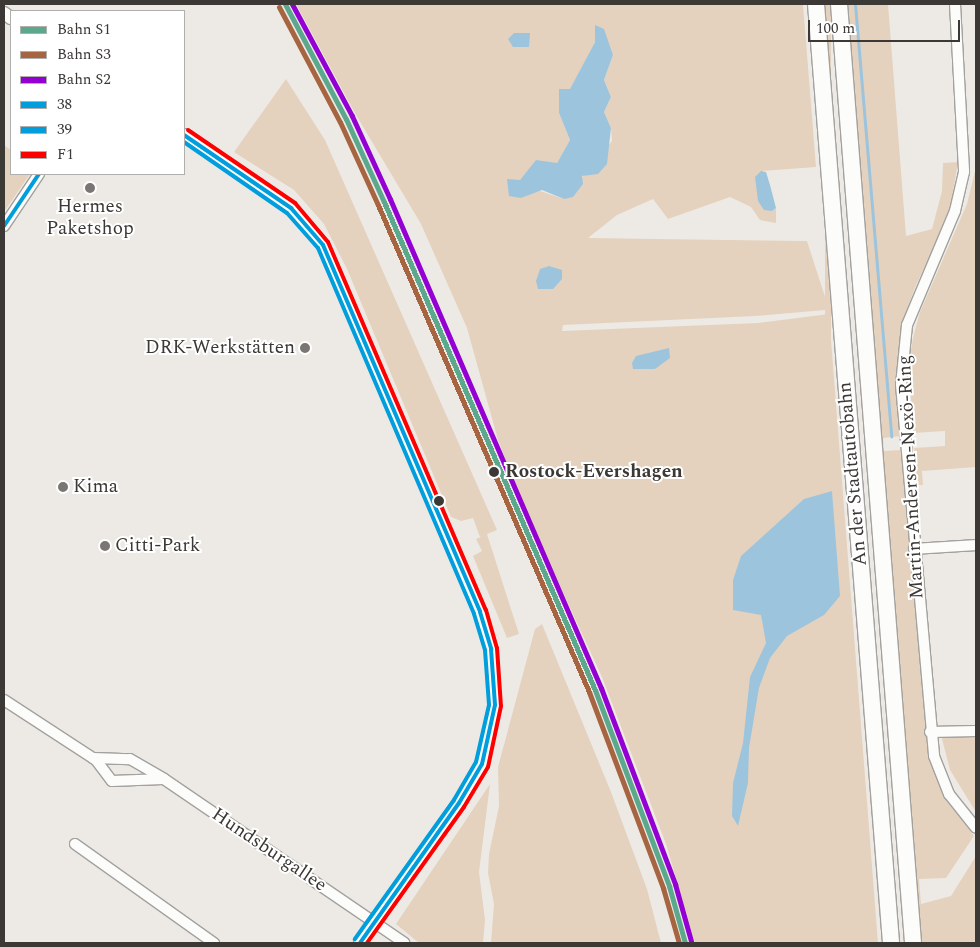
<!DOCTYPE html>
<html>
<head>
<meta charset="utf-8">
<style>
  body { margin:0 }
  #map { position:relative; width:980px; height:947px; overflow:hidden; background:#edeae6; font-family:Spectral,serif }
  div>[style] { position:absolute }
  .green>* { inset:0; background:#e5d2be; transform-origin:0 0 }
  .water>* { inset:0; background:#9dc4dd }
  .stream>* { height:3px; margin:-1.5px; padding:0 1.5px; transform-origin:1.5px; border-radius:1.5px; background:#9dc4dd }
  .roads { filter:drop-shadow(1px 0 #a3a19e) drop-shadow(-1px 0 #a3a19e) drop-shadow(0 1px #a3a19e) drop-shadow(0 -1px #a3a19e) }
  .minor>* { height:10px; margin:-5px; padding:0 5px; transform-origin:5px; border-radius:5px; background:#fcfcfb }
  .tertiary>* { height:12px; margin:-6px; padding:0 6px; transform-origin:6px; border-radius:6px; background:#fcfcfb }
  .trunk>* { height:16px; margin:-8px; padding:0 8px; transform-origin:8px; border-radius:8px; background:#fcfcfb }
  .bus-1>* { height:4px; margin:-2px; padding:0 2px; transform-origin:2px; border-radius:2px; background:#009edd }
  .bus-2>* { height:4px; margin:-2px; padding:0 2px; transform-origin:2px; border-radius:2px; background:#009edd }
  .bus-3>* { height:4px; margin:-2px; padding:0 2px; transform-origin:2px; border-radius:2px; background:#f00 }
  .rail-1>* { height:5px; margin:-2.5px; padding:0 2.5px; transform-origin:2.5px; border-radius:2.5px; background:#5ba88d }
  .rail-2>* { height:5px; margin:-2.5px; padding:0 2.5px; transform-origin:2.5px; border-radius:2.5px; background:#a66540 }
  .rail-3>* { height:5px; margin:-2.5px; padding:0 2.5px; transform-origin:2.5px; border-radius:2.5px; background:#9400d3 }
  .dots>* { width:14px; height:14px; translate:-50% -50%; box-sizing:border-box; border:2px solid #fff; border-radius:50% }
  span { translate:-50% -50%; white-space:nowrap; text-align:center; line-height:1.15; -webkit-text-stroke:4px #fff; paint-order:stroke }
  .poi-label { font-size:19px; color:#3b3835 }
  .right { translate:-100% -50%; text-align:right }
  .left { translate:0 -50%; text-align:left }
  .stop-label { font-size:19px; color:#3b3835; font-weight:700 }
  .street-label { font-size:19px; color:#3b3835 }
  .frame { position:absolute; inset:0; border:5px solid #3b3835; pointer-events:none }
  .legend { position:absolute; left:10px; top:10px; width:175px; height:165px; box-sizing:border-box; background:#fff; border:1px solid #b1afae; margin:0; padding:6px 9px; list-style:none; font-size:15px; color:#3b3835 }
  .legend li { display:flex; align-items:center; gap:10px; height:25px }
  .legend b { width:25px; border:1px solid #b1afae }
  .scale { position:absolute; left:808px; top:20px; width:152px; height:22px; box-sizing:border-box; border:2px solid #3b3835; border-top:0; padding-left:6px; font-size:15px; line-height:18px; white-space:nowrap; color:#3b3835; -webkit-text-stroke:4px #fff; paint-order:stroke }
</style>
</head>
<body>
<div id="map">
  <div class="green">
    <i style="clip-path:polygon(evenodd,296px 4px,803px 4px,816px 167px,761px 171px,772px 211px,776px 208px,776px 223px,760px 220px,751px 207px,730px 197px,668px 219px,653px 199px,617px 215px,588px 238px,807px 241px,828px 306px,825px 310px,755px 316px,563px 325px,562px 331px,758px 323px,829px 314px,878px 943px,695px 943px,666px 844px,602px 677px,523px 506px,498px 440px,467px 328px,421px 224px,356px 115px,296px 4px,595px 25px,613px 55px,604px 80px,611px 97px,604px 112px,611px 128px,612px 141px,564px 199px,507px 180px,520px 180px,557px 163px,570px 140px,559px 113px,559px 89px,570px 90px,595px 42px,595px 25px)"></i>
    <i style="left:825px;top:4px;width:6px;height:942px"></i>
    <i style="clip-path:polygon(845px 4px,888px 4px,906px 236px,932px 229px,942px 191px,943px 163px,958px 162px,949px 216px,916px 285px,902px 323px,896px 375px,901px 436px,883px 438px,884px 451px,902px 450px,929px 757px,943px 795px,974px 836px,946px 878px,919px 879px,921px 904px,951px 896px,976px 856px,976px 943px,920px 943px)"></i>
    <i style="clip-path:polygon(286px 79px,325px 140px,497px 530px,487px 534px,519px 634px,507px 638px,473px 556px,482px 551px,476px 539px,483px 536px,480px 537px,473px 518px,461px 521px,451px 517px,347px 269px,324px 224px,294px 190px,234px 152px)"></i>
    <i style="clip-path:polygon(4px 145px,11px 150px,11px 174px,30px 174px,4px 212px)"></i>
    <i style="clip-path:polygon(976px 167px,976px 467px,922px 471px,923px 485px,917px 485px,914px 448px,945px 446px,945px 431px,913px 433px,909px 362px,913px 338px,920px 312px,967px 204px)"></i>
    <i style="clip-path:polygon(832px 316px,835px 321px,885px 943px,882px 943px,880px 924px)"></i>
    <i style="clip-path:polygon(542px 624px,611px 792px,647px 889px,661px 943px,491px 943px,494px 904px,488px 873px,489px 854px,499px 806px,498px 767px,535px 629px)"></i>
    <i style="clip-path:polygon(941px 735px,976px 735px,976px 812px,950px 770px)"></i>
    <i style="clip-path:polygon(490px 784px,479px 872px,485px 920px,483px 943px,419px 943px,396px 924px)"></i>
  </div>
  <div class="water">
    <i style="clip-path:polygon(595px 25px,604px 29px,613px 55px,604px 80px,611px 97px,604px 112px,611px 128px,607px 164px,598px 174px,582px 176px,583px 184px,573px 197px,564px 199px,542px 190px,521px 198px,509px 196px,507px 179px,520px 180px,536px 160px,557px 163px,570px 140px,559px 113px,559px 89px,570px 89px,595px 42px)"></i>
    <i style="clip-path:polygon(514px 33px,530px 33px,529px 47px,513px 47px,508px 39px)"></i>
    <i style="clip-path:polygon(761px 171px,766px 172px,770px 185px,776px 208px,772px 211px,764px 210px,758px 201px,755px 177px)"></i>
    <i style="clip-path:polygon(549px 266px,562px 270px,562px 279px,553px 289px,538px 289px,536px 281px,540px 269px)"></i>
    <i style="clip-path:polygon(669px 348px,670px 358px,655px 369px,633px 369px,632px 363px,636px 356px)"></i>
    <i style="clip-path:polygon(832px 491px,840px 596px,824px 615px,787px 636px,770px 658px,759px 688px,749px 748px,748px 783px,738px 826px,732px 816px,733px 783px,743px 743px,750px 677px,766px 643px,761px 615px,733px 610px,733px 580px,741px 556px,804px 499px)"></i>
  </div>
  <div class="stream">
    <i style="left:855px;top:4px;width:434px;rotate:85.2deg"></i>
  </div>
  <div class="roads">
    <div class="minor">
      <i style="left:955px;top:4px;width:168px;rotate:86.9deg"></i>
      <i style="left:964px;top:172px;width:40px;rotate:103deg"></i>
      <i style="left:955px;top:211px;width:124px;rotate:112.8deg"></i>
      <i style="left:907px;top:325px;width:60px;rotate:95.7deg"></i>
      <i style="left:901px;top:385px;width:372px;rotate:84.9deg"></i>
      <i style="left:934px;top:756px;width:41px;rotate:68.5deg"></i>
      <i style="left:949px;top:794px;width:43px;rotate:51.5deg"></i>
      <i style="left:4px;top:226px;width:63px;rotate:-56.1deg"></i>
      <i style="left:914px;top:549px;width:62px;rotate:-3.7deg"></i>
      <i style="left:4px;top:700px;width:110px;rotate:33.1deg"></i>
      <i style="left:96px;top:760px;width:26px;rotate:53deg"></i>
      <i style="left:112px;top:781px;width:51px;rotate:-2.2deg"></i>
      <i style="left:930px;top:732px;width:46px;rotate:-1.2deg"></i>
      <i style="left:93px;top:758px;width:37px;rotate:2deg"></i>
      <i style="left:130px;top:759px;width:39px;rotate:30deg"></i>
      <i style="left:164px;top:779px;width:291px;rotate:34.3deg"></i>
      <i style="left:75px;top:844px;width:171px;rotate:35.5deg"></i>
    </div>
    <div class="tertiary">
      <i style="left:4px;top:13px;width:9px;rotate:36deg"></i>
      <i style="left:184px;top:135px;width:130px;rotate:34.3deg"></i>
      <i style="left:291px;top:208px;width:49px;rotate:49.1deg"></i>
      <i style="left:323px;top:245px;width:399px;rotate:66.8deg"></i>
      <i style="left:480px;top:612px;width:39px;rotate:73deg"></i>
      <i style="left:491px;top:649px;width:56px;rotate:85.9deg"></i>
      <i style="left:495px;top:705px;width:60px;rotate:102.4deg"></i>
      <i style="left:482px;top:764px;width:45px;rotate:120.5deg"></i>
      <i style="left:459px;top:803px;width:171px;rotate:125.3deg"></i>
    </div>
    <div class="trunk">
      <i style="left:816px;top:4px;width:942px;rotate:85.43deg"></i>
      <i style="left:839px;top:4px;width:942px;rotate:85.49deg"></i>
    </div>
  </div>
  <div class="bus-1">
    <i style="left:184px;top:135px;width:130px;rotate:34.3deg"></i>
    <i style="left:291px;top:208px;width:49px;rotate:49.1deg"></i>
    <i style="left:323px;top:245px;width:399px;rotate:66.8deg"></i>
    <i style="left:480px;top:612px;width:39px;rotate:73deg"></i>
    <i style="left:491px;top:649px;width:56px;rotate:85.9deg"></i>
    <i style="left:495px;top:705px;width:60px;rotate:102.4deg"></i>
    <i style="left:482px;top:764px;width:45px;rotate:120.5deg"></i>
    <i style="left:459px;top:803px;width:171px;rotate:125.3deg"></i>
    <i style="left:4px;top:226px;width:63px;rotate:-56.1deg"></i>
  </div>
  <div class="bus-2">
    <i style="left:184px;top:142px;width:125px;rotate:34.6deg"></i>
    <i style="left:287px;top:213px;width:47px;rotate:48.5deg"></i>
    <i style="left:318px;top:248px;width:398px;rotate:66.9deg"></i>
    <i style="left:474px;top:614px;width:38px;rotate:73deg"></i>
    <i style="left:485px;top:650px;width:55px;rotate:85.8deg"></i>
    <i style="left:489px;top:705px;width:58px;rotate:102.8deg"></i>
    <i style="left:476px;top:762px;width:44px;rotate:120.1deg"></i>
    <i style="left:454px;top:800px;width:171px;rotate:125.5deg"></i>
  </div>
  <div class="bus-3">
    <i style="left:188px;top:130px;width:130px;rotate:34.3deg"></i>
    <i style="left:295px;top:203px;width:51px;rotate:49.8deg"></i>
    <i style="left:328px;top:242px;width:400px;rotate:66.8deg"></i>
    <i style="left:486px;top:610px;width:40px;rotate:74deg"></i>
    <i style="left:497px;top:648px;width:58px;rotate:86.1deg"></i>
    <i style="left:501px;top:706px;width:62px;rotate:102deg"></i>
    <i style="left:488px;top:767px;width:47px;rotate:121deg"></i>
    <i style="left:464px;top:807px;width:167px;rotate:125.5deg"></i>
  </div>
  <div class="rail-1">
    <i style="left:285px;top:4px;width:130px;rotate:62.1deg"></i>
    <i style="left:346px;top:119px;width:91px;rotate:65.4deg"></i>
    <i style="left:384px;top:202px;width:532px;rotate:66.62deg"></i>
    <i style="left:595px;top:690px;width:210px;rotate:69.3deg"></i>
    <i style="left:669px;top:886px;width:59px;rotate:74.3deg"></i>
  </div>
  <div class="rail-2">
    <i style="left:279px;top:7px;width:130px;rotate:62.1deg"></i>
    <i style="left:340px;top:122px;width:91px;rotate:65.4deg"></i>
    <i style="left:378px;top:205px;width:531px;rotate:66.57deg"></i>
    <i style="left:589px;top:692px;width:210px;rotate:69.3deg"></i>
    <i style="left:663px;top:888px;width:57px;rotate:73.8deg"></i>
  </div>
  <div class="rail-3">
    <i style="left:292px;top:4px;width:127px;rotate:61.8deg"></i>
    <i style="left:352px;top:116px;width:91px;rotate:65.4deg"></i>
    <i style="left:390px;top:199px;width:533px;rotate:66.66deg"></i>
    <i style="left:601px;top:688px;width:210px;rotate:69.3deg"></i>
    <i style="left:675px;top:884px;width:59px;rotate:74.3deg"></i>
  </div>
  <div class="dots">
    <i style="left:90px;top:188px;background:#797673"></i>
    <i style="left:305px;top:348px;background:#797673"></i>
    <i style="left:494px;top:472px;background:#3b3835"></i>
    <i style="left:63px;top:487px;background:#797673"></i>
    <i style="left:439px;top:501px;background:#3b3835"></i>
    <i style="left:105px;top:546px;background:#797673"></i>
  </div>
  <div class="poi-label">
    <span style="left:90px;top:218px">Hermes<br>Paketshop</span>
    <span class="right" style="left:295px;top:348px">DRK-Werkstätten</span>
    <span class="left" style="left:73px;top:487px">Kima</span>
    <span class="left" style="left:115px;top:546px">Citti-Park</span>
  </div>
  <div class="stop-label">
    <span class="left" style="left:505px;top:472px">Rostock-Evershagen</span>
  </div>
  <div class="street-label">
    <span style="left:853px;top:474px;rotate:-95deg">An der Stadtautobahn</span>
    <span style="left:911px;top:477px;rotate:-93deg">Martin-Andersen-Nexö-Ring</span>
    <span style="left:269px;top:850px;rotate:34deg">Hundsburgallee</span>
  </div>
  <div class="frame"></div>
  <ul class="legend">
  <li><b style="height:6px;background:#5ba88d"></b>Bahn S1</li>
  <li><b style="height:6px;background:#a66540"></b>Bahn S3</li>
  <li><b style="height:6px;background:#9400d3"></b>Bahn S2</li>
  <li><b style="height:6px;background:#009edd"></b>38</li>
  <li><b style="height:6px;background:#009edd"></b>39</li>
  <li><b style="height:6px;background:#f00"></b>F1</li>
  </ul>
  <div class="scale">100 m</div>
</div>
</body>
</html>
